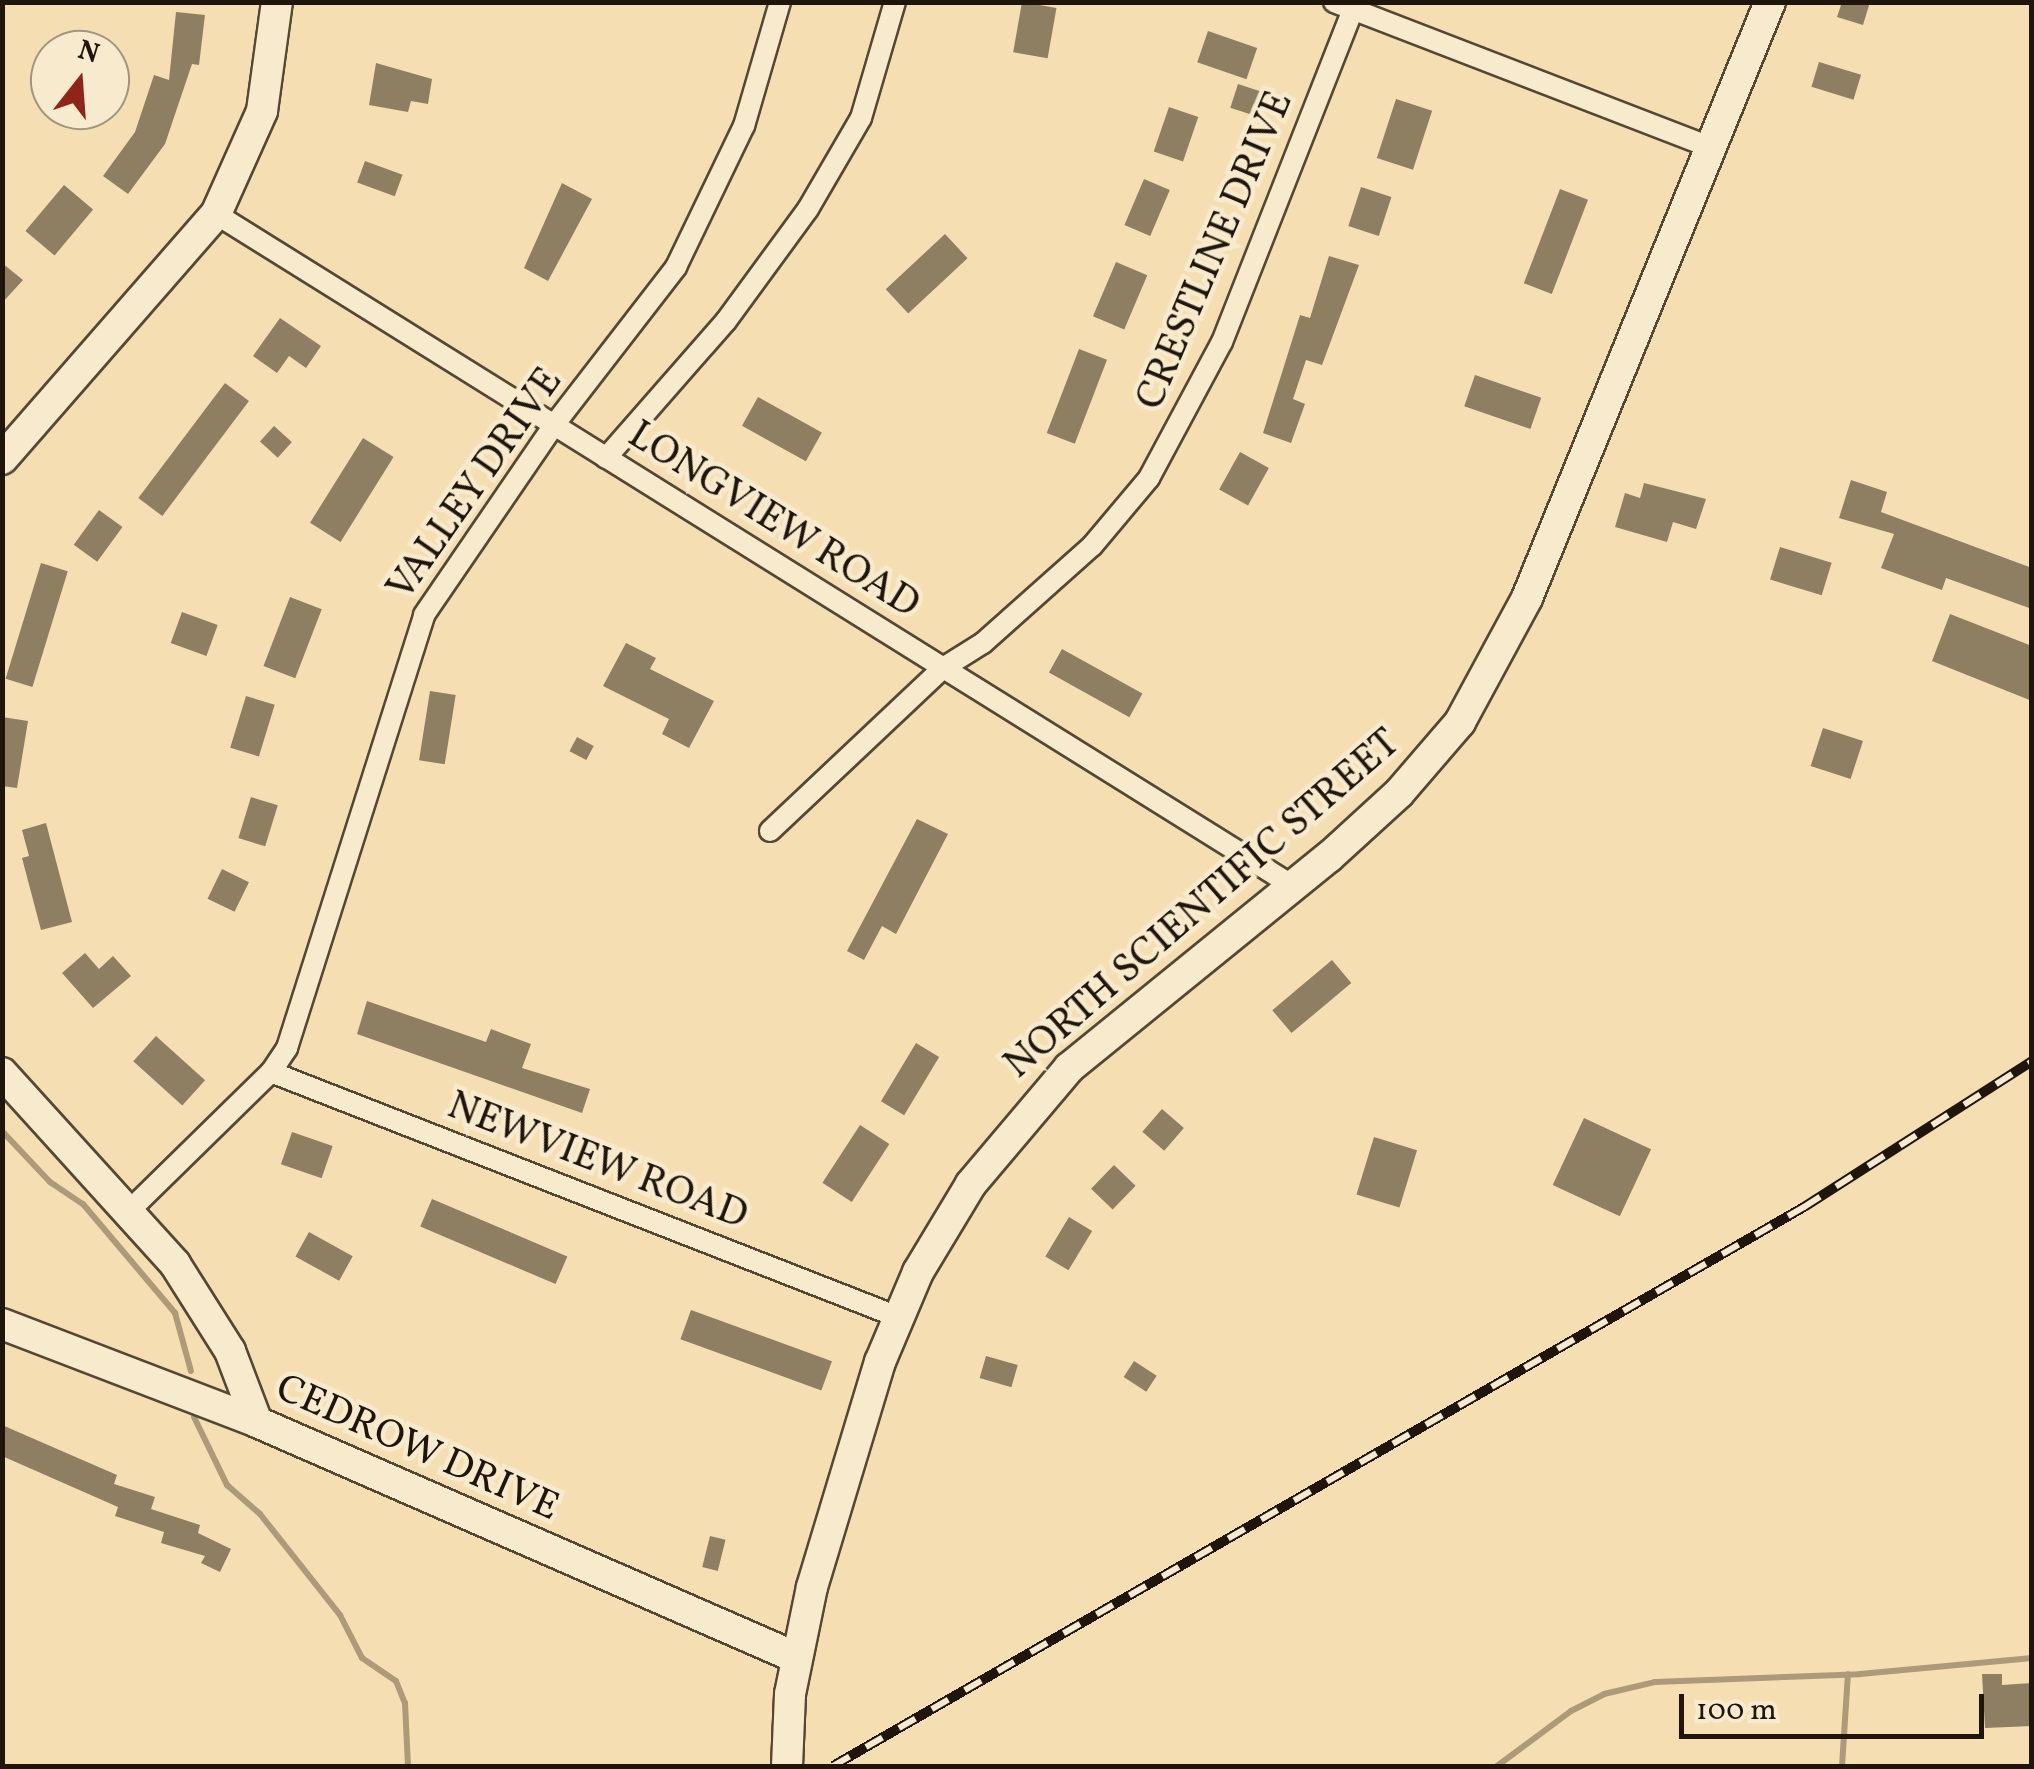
<!DOCTYPE html>
<html>
<head>
<meta charset="utf-8">
<style>
  body { margin:0 }
  #map { position:relative; width:2034px; height:1769px; overflow:hidden; background:#f5dfb2; font-family:Vollkorn,serif }
  div>[style] { position:absolute }
  .stream>* { height:6px; margin:-3px; padding:0 3px; transform-origin:3px; border-radius:3px; background:#ac9a79 }
  .building>* { inset:0; background:#8e7e62; transform-origin:0 0 }
  .roads { filter:drop-shadow(2px 0 #544835) drop-shadow(-2px 0 #544835) drop-shadow(0 2px #544835) drop-shadow(0 -2px #544835) }
  .street>* { height:20px; margin:-10px; padding:0 10px; transform-origin:10px; border-radius:10px; background:#f8eacd }
  .secondary>* { height:30px; margin:-15px; padding:0 15px; transform-origin:15px; border-radius:15px; background:#f8eacd }
  .rail>* { height:10px; margin-top:-5px; transform-origin:0; background:repeating-linear-gradient(90deg,#f8eacd 0 19px,#1f150b 0 38px); box-sizing:border-box; border-block:2px solid #1f150b }
  span { translate:-50% -50%; white-space:nowrap; text-align:center; line-height:1.15; -webkit-text-stroke:9px #f8eacd; paint-order:stroke }
  .street-label { font-size:40px; color:#1f150b }
  .frame { position:absolute; inset:0; border:5px solid #1f150b; pointer-events:none }
  .north { position:absolute; left:30px; top:30px; width:100px; height:100px; box-sizing:border-box; background:#f8eacd; border:2px solid #a1957f; border-radius:50%; rotate:17deg; font-size:28px; font-weight:700; line-height:40px; text-align:center; color:#1f150b }
  .north::after { content:''; display:block; margin:auto; width:35px; height:45px; background:#8f2418; clip-path:polygon(50% 0,100% 100%,50% 72%,0 100%) }
  .scale { position:absolute; left:1679px; top:1694px; width:305px; height:45px; box-sizing:border-box; border:5px solid #1f150b; border-top:0; padding-left:12px; font-size:30px; line-height:35px; white-space:nowrap; color:#1f150b; -webkit-text-stroke:8px #f8eacd; paint-order:stroke }
</style>
</head>
<body>
<div id="map">
  <div class="stream">
    <i style="left:2px;top:1131px;width:70px;rotate:46.7deg"></i>
    <i style="left:50px;top:1182px;width:40px;rotate:34deg"></i>
    <i style="left:83px;top:1204px;width:143px;rotate:49.8deg"></i>
    <i style="left:175px;top:1313px;width:60px;rotate:74.6deg"></i>
    <i style="left:194px;top:1417px;width:76px;rotate:64.1deg"></i>
    <i style="left:227px;top:1485px;width:44px;rotate:41.3deg"></i>
    <i style="left:260px;top:1514px;width:129px;rotate:51.6deg"></i>
    <i style="left:340px;top:1615px;width:48px;rotate:62.9deg"></i>
    <i style="left:362px;top:1658px;width:41px;rotate:34.1deg"></i>
    <i style="left:396px;top:1681px;width:24px;rotate:68deg"></i>
    <i style="left:405px;top:1703px;width:63px;rotate:87.3deg"></i>
    <i style="left:1497px;top:1766px;width:92px;rotate:-36.6deg"></i>
    <i style="left:1571px;top:1711px;width:37px;rotate:-27deg"></i>
    <i style="left:1604px;top:1694px;width:52px;rotate:-13.2deg"></i>
    <i style="left:1655px;top:1682px;width:205px;rotate:-2.2deg"></i>
    <i style="left:1860px;top:1674px;width:173px;rotate:-5.3deg"></i>
    <i style="left:1842px;top:1766px;width:92px;rotate:-86.3deg"></i>
  </div>
  <div class="building">
    <i style="left:1022px;top:2px;width:35px;height:51px;rotate:10deg"></i>
    <i style="clip-path:polygon(1842px 2px,1870px 2px,1863px 25px,1837px 17px)"></i>
    <i style="clip-path:polygon(176px 12px,205px 15px,199px 65px,192px 64px,165px 144px,128px 194px,103px 176px,135px 132px,154px 75px,169px 80px)"></i>
    <i style="left:1208px;top:31px;width:52px;height:33px;rotate:19deg"></i>
    <i style="left:1819px;top:62px;width:44px;height:26px;rotate:17deg"></i>
    <i style="clip-path:polygon(376px 63px,432px 79px,428px 104px,411px 101px,408px 112px,369px 105px)"></i>
    <i style="left:1238px;top:84px;width:29px;height:25px;rotate:18deg"></i>
    <i style="left:1396px;top:99px;width:38px;height:62px;rotate:18deg"></i>
    <i style="left:1169px;top:107px;width:31px;height:47px;rotate:19deg"></i>
    <i style="left:365px;top:161px;width:40px;height:23px;rotate:20deg"></i>
    <i style="left:1144px;top:179px;width:28px;height:50px;rotate:23deg"></i>
    <i style="clip-path:polygon(562px 183px,592px 199px,548px 281px,524px 268px)"></i>
    <i style="left:64px;top:185px;width:38px;height:60px;rotate:40deg"></i>
    <i style="left:1361px;top:187px;width:32px;height:41px;rotate:18deg"></i>
    <i style="left:1560px;top:189px;width:30px;height:101px;rotate:21deg"></i>
    <i style="left:945px;top:234px;width:33px;height:81px;rotate:47deg"></i>
    <i style="clip-path:polygon(1329px 256px,1359px 265px,1322px 365px,1306px 360px,1293px 399px,1305px 404px,1291px 443px,1263px 433px,1300px 315px,1310px 318px)"></i>
    <i style="left:1116px;top:262px;width:34px;height:59px;rotate:23deg"></i>
    <i style="clip-path:polygon(2px 263px,23px 280px,2px 303px)"></i>
    <i style="clip-path:polygon(280px 318px,321px 346px,306px 368px,289px 356px,277px 373px,253px 356px)"></i>
    <i style="left:1079px;top:349px;width:30px;height:90px;rotate:21deg"></i>
    <i style="left:1475px;top:375px;width:70px;height:33px;rotate:19deg"></i>
    <i style="left:225px;top:383px;width:30px;height:144px;rotate:37deg"></i>
    <i style="left:758px;top:397px;width:73px;height:33px;rotate:29deg"></i>
    <i style="left:274px;top:426px;width:24px;height:21px;rotate:42deg"></i>
    <i style="left:363px;top:438px;width:36px;height:100px;rotate:32deg"></i>
    <i style="left:1240px;top:452px;width:33px;height:43px;rotate:29deg"></i>
    <i style="clip-path:polygon(1851px 480px,1887px 492px,1881px 512px,2032px 568px,2032px 609px,1946px 578px,1942px 590px,1881px 568px,1894px 534px,1839px 518px)"></i>
    <i style="clip-path:polygon(1644px 483px,1706px 499px,1696px 529px,1673px 522px,1667px 542px,1615px 527px,1625px 493px,1640px 498px)"></i>
    <i style="left:99px;top:510px;width:29px;height:43px;rotate:36deg"></i>
    <i style="left:1780px;top:547px;width:54px;height:34px;rotate:17deg"></i>
    <i style="left:41px;top:563px;width:28px;height:121px;rotate:17deg"></i>
    <i style="left:290px;top:597px;width:34px;height:74px;rotate:21deg"></i>
    <i style="left:182px;top:612px;width:38px;height:33px;rotate:20deg"></i>
    <i style="clip-path:polygon(1950px 614px,2032px 646px,2032px 701px,1932px 661px)"></i>
    <i style="clip-path:polygon(626px 643px,656px 658px,650px 669px,714px 701px,689px 748px,662px 734px,669px 719px,603px 686px)"></i>
    <i style="left:1062px;top:649px;width:92px;height:27px;rotate:29deg"></i>
    <i style="left:430px;top:691px;width:26px;height:70px;rotate:9deg"></i>
    <i style="left:246px;top:696px;width:30px;height:54px;rotate:17deg"></i>
    <i style="clip-path:polygon(2px 717px,28px 721px,17px 788px,2px 786px)"></i>
    <i style="left:1823px;top:728px;width:42px;height:40px;rotate:18deg"></i>
    <i style="left:577px;top:737px;width:19px;height:16px;rotate:28deg"></i>
    <i style="left:251px;top:797px;width:28px;height:43px;rotate:17deg"></i>
    <i style="clip-path:polygon(917px 819px,948px 834px,896px 934px,882px 926px,864px 960px,847px 951px)"></i>
    <i style="clip-path:polygon(46px 823px,72px 922px,41px 930px,22px 858px,29px 856px,22px 830px)"></i>
    <i style="left:222px;top:869px;width:30px;height:33px;rotate:26deg"></i>
    <i style="clip-path:polygon(85px 953px,99px 969px,113px 956px,131px 976px,93px 1008px,62px 973px)"></i>
    <i style="left:1332px;top:960px;width:30px;height:78px;rotate:50deg"></i>
    <i style="clip-path:polygon(367px 1001px,486px 1042px,491px 1029px,531px 1044px,522px 1068px,590px 1089px,582px 1113px,357px 1034px)"></i>
    <i style="left:156px;top:1036px;width:66px;height:34px;rotate:42deg"></i>
    <i style="left:916px;top:1043px;width:27px;height:68px;rotate:31deg"></i>
    <i style="left:1162px;top:1109px;width:29px;height:30px;rotate:41deg"></i>
    <i style="left:1584px;top:1118px;width:74px;height:74px;rotate:25deg"></i>
    <i style="left:860px;top:1125px;width:35px;height:69px;rotate:33deg"></i>
    <i style="left:292px;top:1132px;width:43px;height:34px;rotate:19deg"></i>
    <i style="left:1374px;top:1137px;width:45px;height:60px;rotate:17deg"></i>
    <i style="left:1114px;top:1165px;width:30px;height:33px;rotate:44deg"></i>
    <i style="left:432px;top:1199px;width:147px;height:30px;rotate:23deg"></i>
    <i style="left:1069px;top:1217px;width:27px;height:46px;rotate:31deg"></i>
    <i style="left:309px;top:1232px;width:50px;height:28px;rotate:29deg"></i>
    <i style="left:691px;top:1310px;width:150px;height:31px;rotate:20deg"></i>
    <i style="left:986px;top:1356px;width:33px;height:23px;rotate:16deg"></i>
    <i style="left:1134px;top:1361px;width:27px;height:19px;rotate:33deg"></i>
    <i style="clip-path:polygon(2px 1425px,117px 1475px,114px 1484px,155px 1497px,151px 1509px,200px 1525px,198px 1533px,231px 1549px,220px 1572px,201px 1563px,205px 1556px,161px 1543px,164px 1532px,115px 1516px,118px 1507px,2px 1456px)"></i>
    <i style="left:710px;top:1536px;width:16px;height:32px;rotate:14deg"></i>
    <i style="clip-path:polygon(1982px 1674px,2002px 1674px,2002px 1685px,2032px 1683px,2032px 1726px,1985px 1728px)"></i>
  </div>
  <div class="roads">
    <div class="street">
      <i style="left:1334px;top:2px;width:405px;rotate:21.1deg"></i>
      <i style="left:216px;top:214px;width:1269px;rotate:31.96deg"></i>
      <i style="left:606px;top:458px;width:182px;rotate:-48.8deg"></i>
      <i style="left:726px;top:321px;width:139px;rotate:-53.8deg"></i>
      <i style="left:808px;top:209px;width:105px;rotate:-59.8deg"></i>
      <i style="left:861px;top:118px;width:121px;rotate:-73.7deg"></i>
      <i style="left:770px;top:831px;width:238px;rotate:-43.3deg"></i>
      <i style="left:943px;top:668px;width:47px;rotate:-32deg"></i>
      <i style="left:983px;top:643px;width:146px;rotate:-41.7deg"></i>
      <i style="left:1092px;top:546px;width:89px;rotate:-50deg"></i>
      <i style="left:1149px;top:478px;width:154px;rotate:-61.8deg"></i>
      <i style="left:1222px;top:342px;width:357px;rotate:-68.5deg"></i>
      <i style="left:271px;top:1072px;width:673px;rotate:21.34deg"></i>
      <i style="left:129px;top:1211px;width:199px;rotate:-44.4deg"></i>
      <i style="left:271px;top:1072px;width:29px;rotate:-56deg"></i>
      <i style="left:287px;top:1048px;width:454px;rotate:-72.4deg"></i>
      <i style="left:424px;top:615px;width:230px;rotate:-55.6deg"></i>
      <i style="left:554px;top:425px;width:200px;rotate:-52.3deg"></i>
      <i style="left:676px;top:267px;width:157px;rotate:-64.3deg"></i>
      <i style="left:744px;top:126px;width:129px;rotate:-73.8deg"></i>
    </div>
    <div class="secondary">
      <i style="left:2px;top:459px;width:325px;rotate:-48.9deg"></i>
      <i style="left:216px;top:214px;width:113px;rotate:-65.9deg"></i>
      <i style="left:262px;top:111px;width:110px;rotate:-82.2deg"></i>
      <i style="left:2px;top:1073px;width:258px;rotate:47.8deg"></i>
      <i style="left:175px;top:1264px;width:103px;rotate:57.7deg"></i>
      <i style="left:230px;top:1351px;width:76px;rotate:69.2deg"></i>
      <i style="left:2px;top:1324px;width:273px;rotate:21deg"></i>
      <i style="left:257px;top:1422px;width:587px;rotate:23.6deg"></i>
      <i style="left:787px;top:1766px;width:72px;rotate:-87.6deg"></i>
      <i style="left:790px;top:1694px;width:109px;rotate:-78.4deg"></i>
      <i style="left:812px;top:1587px;width:235px;rotate:-73.2deg"></i>
      <i style="left:880px;top:1362px;width:98px;rotate:-67.1deg"></i>
      <i style="left:918px;top:1272px;width:103px;rotate:-58.9deg"></i>
      <i style="left:971px;top:1184px;width:152px;rotate:-49.8deg"></i>
      <i style="left:1069px;top:1068px;width:335px;rotate:-39.1deg"></i>
      <i style="left:1329px;top:857px;width:95px;rotate:-42.4deg"></i>
      <i style="left:1399px;top:793px;width:94px;rotate:-49.3deg"></i>
      <i style="left:1460px;top:722px;width:141px;rotate:-61.6deg"></i>
      <i style="left:1527px;top:598px;width:644px;rotate:-67.82deg"></i>
    </div>
  </div>
  <div class="rail">
    <i style="left:833px;top:1766px;width:1120px;rotate:-29.93deg"></i>
    <i style="left:1804px;top:1207px;width:271px;rotate:-32.6deg"></i>
  </div>
  <div class="street-label">
    <span style="left:1216px;top:251px;rotate:-67deg">CRESTLINE DRIVE</span>
    <span style="left:476px;top:485px;rotate:-55deg">VALLEY DRIVE</span>
    <span style="left:773px;top:521px;rotate:32deg">LONGVIEW ROAD</span>
    <span style="left:1203px;top:905px;rotate:-41deg">NORTH SCIENTIFIC STREET</span>
    <span style="left:597px;top:1162px;rotate:21deg">NEWVIEW ROAD</span>
    <span style="left:417px;top:1449px;rotate:24deg">CEDROW DRIVE</span>
  </div>
  <div class="frame"></div>
  <div class="north">N</div>
  <div class="scale">100 m</div>
</div>
</body>
</html>
